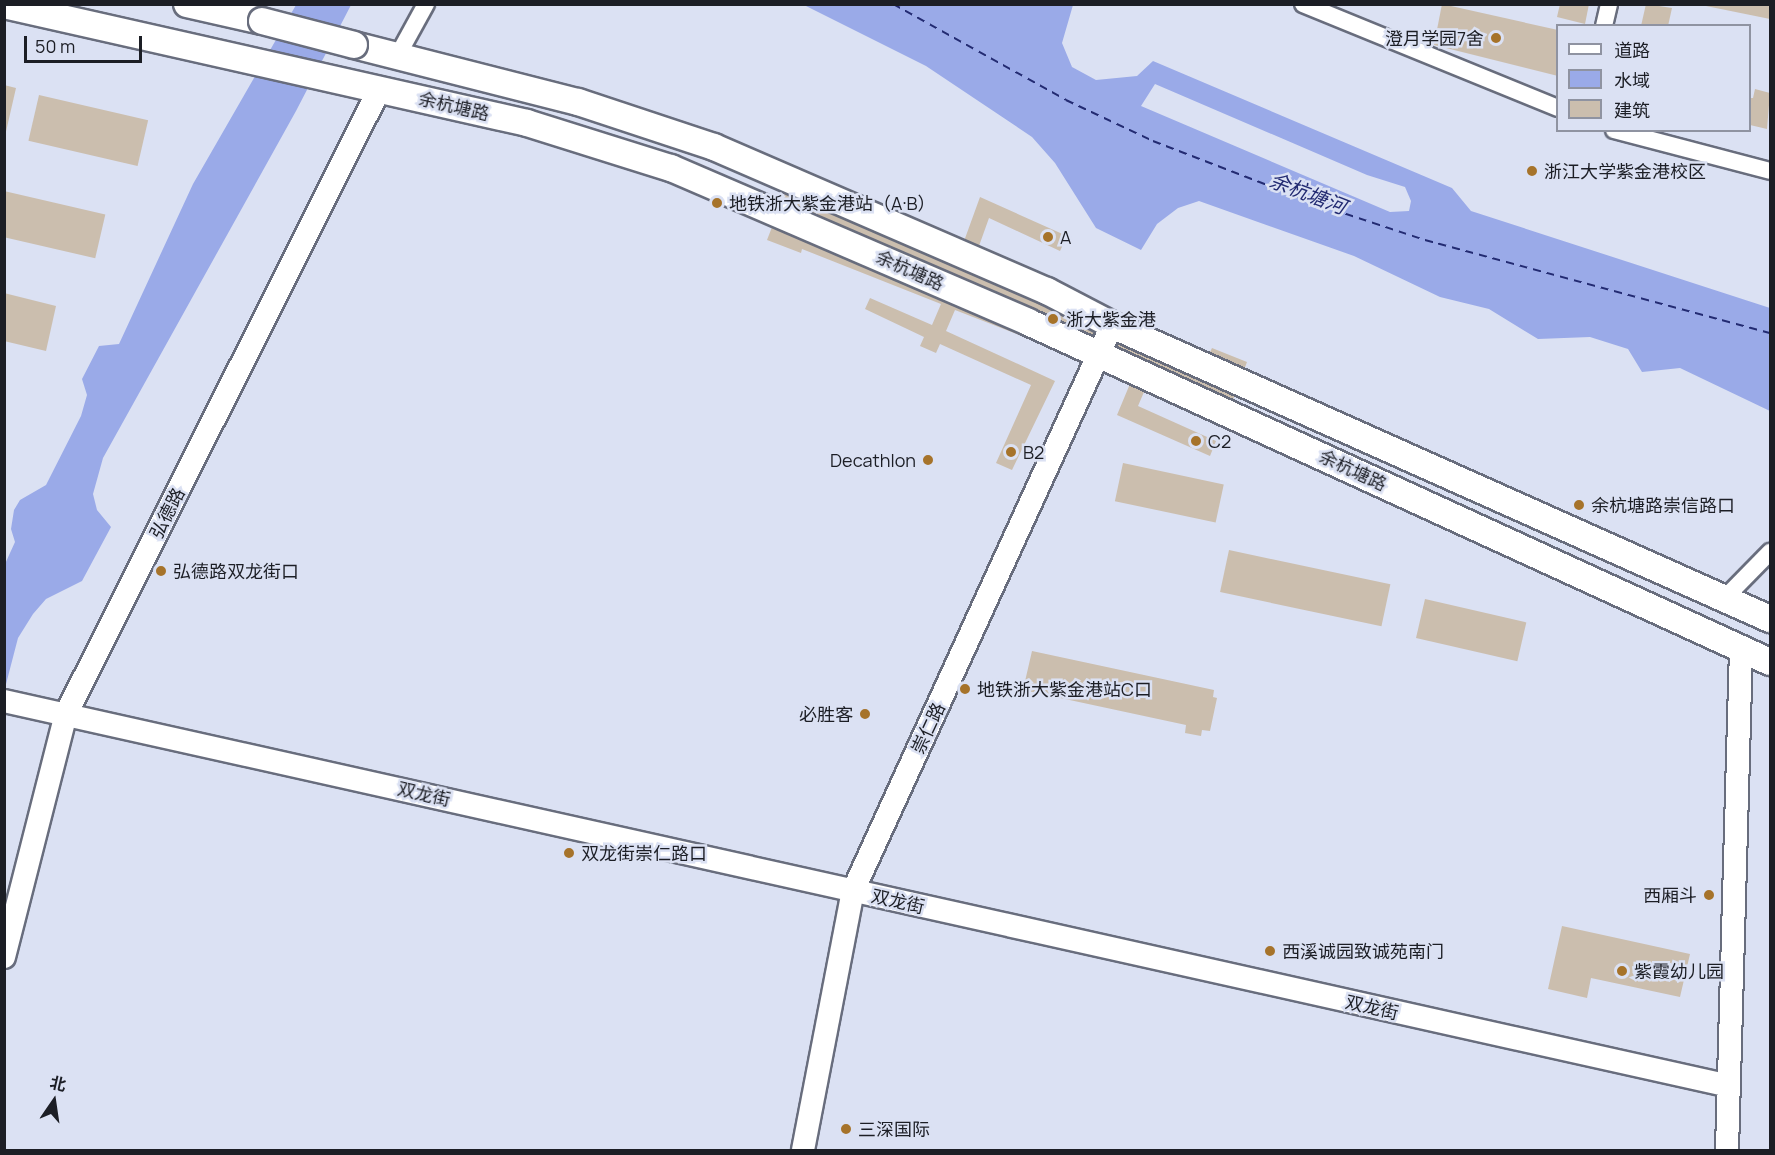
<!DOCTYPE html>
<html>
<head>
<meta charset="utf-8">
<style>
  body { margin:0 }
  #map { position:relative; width:1775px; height:1155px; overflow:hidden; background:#dbe1f3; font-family:Manrope,"Noto Sans SC",sans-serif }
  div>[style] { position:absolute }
  .water>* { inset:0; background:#9aaae8 }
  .ferry>* { height:1.5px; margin-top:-0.75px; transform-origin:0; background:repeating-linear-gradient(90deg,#232b72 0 8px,transparent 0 14px) }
  .building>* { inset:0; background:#cbbeae; transform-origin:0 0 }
  .roads { filter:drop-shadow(2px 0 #686d7d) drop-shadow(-2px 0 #686d7d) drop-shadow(0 2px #686d7d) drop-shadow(0 -2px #686d7d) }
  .street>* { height:16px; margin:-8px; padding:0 8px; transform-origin:8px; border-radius:8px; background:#fff }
  .secondary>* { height:22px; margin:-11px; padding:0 11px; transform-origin:11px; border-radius:11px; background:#fff }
  .primary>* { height:26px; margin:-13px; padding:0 13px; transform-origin:13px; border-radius:13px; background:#fff }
  .bridges { filter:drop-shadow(2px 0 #686d7d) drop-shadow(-2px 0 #686d7d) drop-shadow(0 2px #686d7d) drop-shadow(0 -2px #686d7d) }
  .primary-bridge>* { height:26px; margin:-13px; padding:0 13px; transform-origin:13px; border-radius:13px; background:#fff }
  .dots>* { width:16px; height:16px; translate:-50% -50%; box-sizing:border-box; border:3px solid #dbe1f3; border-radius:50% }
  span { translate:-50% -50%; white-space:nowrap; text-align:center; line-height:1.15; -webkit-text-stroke:5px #dbe1f3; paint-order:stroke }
  .poi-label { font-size:18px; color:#1c1e25 }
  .right { translate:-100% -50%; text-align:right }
  .left { translate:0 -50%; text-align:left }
  .street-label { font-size:18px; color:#1c1e25 }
  .water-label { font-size:20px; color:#232b72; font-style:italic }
  .frame { position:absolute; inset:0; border:6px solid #1c1e25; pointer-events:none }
  .legend { position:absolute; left:1556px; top:24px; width:195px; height:108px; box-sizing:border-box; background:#dbe1f3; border:2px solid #8f93a1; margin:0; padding:8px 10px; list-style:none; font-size:18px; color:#1c1e25 }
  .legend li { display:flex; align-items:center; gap:12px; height:30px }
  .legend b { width:30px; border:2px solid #8f93a1 }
  .north { position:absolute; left:24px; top:1071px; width:60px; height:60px; -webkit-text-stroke:4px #dbe1f3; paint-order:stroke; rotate:13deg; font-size:16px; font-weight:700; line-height:24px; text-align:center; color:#1c1e25 }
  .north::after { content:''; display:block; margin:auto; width:21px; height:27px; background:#1c1e25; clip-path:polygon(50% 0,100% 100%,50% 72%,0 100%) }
  .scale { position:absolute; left:24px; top:36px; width:118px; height:27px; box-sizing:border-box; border:3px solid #1c1e25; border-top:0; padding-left:8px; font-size:18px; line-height:21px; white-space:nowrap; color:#1c1e25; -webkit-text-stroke:4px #dbe1f3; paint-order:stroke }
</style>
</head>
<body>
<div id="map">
  <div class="water">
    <i style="clip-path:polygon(296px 5px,351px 5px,296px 111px,103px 458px,93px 494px,97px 510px,111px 527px,82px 581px,46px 599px,33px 614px,18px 638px,5px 688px,5px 564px,15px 542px,11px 529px,14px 510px,20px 500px,46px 485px,81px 416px,87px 395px,82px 379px,99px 346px,119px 344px,193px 184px)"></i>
    <i style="clip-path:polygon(evenodd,804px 5px,1073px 5px,1062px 43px,1072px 67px,1096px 80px,1137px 76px,1153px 61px,1452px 188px,1471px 211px,1770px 308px,1770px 411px,1680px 368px,1642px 372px,1628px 349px,1590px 337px,1538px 339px,1489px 309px,1440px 297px,1354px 256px,1199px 201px,1178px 208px,1157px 224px,1141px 250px,1096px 228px,1055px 163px,1032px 137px,926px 66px,804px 5px,1155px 84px,1367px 175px,1405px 187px,1411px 201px,1409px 211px,1390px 212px,1141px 106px,1155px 84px)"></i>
  </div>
  <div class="ferry">
    <i style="left:893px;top:4px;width:198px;rotate:29deg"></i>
    <i style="left:1066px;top:100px;width:96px;rotate:25.2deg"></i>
    <i style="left:1153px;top:141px;width:178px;rotate:21.1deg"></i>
    <i style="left:1319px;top:205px;width:112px;rotate:18.3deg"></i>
    <i style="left:1425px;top:240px;width:357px;rotate:15.1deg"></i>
  </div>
  <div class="building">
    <i style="clip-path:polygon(1442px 4px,1558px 30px,1558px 76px,1434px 45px)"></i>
    <i style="clip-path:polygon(1560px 4px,1589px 4px,1585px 24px,1557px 17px)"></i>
    <i style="clip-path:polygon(1646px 4px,1672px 8px,1668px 26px,1641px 26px)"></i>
    <i style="clip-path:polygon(1770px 4px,1770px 19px,1706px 6px,1706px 4px)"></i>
    <i style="clip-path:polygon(4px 85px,16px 88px,5px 136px,4px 136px)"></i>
    <i style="clip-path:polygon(1755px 89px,1770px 93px,1767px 129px,1750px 125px,1750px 98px,1753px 98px)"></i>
    <i style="left:39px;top:95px;width:112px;height:47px;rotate:13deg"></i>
    <i style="clip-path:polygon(789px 183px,959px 255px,980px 197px,1067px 236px,1060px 251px,989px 218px,974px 260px,1210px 352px,1212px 348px,1247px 362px,1225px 421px,1147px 385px,1138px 406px,1216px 441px,1210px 456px,1117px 415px,1132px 379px,955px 310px,946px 331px,1055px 381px,1012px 470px,996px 463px,1031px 385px,940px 344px,936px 353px,920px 346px,924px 337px,865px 309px,870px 298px,932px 325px,941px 304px,802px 249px,801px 253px,767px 240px)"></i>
    <i style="left:4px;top:191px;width:104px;height:45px;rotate:13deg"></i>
    <i style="clip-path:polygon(4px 293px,56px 306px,46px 351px,4px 341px)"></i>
    <i style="left:1123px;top:463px;width:103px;height:39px;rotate:12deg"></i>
    <i style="left:1229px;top:550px;width:165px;height:43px;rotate:12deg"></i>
    <i style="left:1425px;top:599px;width:104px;height:40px;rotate:13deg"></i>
    <i style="clip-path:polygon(1032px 651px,1214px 690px,1213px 697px,1217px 698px,1210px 731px,1202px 730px,1201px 736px,1185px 733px,1186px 725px,1023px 690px)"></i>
    <i style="clip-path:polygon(1562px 926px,1690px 954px,1680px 997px,1591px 978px,1587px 998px,1548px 989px)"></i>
  </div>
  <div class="roads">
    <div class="street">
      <i style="left:1303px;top:4px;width:275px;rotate:22.2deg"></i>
      <i style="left:1604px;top:26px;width:23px;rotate:-77deg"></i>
      <i style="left:398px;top:55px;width:58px;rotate:-61.2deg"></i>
      <i style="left:1614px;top:130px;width:161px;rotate:14.7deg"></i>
      <i style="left:1724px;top:599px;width:66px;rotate:-45.6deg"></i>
    </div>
    <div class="secondary">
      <i style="left:4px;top:701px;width:1767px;rotate:12.58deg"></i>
      <i style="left:4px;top:957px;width:251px;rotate:-75.7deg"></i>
      <i style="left:66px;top:714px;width:700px;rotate:-63.36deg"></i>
      <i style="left:803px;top:1150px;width:264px;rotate:-79.1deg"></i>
      <i style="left:853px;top:891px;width:622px;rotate:-65.41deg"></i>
      <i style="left:1727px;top:1150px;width:498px;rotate:-88.4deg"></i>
    </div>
    <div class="primary">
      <i style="left:187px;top:4px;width:77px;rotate:12.8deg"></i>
      <i style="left:4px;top:5px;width:536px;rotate:12.71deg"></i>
      <i style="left:527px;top:123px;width:151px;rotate:17.4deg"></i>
      <i style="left:671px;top:168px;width:389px;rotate:23.3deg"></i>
      <i style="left:1028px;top:322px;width:816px;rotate:24.62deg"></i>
      <i style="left:354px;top:45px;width:231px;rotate:14.3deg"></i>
      <i style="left:578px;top:102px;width:143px;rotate:18.3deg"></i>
      <i style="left:714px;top:147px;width:363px;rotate:23.4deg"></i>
      <i style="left:1047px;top:291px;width:73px;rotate:27.6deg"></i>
      <i style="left:1112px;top:325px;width:721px;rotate:24.08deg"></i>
    </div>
  </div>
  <div class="bridges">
    <div class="primary-bridge">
      <i style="left:262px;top:21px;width:95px;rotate:14.6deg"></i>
    </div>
  </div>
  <div class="dots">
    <i style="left:1496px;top:38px;background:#a6732a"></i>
    <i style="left:1532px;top:171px;background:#a6732a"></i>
    <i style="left:717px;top:203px;background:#a6732a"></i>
    <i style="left:1048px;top:237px;background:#a6732a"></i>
    <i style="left:1053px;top:319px;background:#a6732a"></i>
    <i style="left:1196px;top:441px;background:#a6732a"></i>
    <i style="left:1011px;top:452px;background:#a6732a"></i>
    <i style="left:928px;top:460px;background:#a6732a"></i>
    <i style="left:1579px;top:505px;background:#a6732a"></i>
    <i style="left:161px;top:571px;background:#a6732a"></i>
    <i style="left:965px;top:689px;background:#a6732a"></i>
    <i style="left:865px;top:714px;background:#a6732a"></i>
    <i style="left:569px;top:853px;background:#a6732a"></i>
    <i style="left:1709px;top:895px;background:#a6732a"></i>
    <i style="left:1270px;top:951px;background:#a6732a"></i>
    <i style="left:1622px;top:971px;background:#a6732a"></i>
    <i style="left:846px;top:1129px;background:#a6732a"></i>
  </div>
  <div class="poi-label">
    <span class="right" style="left:1484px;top:38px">澄月学园7舍</span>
    <span class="left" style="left:1544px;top:171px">浙江大学紫金港校区</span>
    <span class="left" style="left:729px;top:203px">地铁浙大紫金港站（A·B）</span>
    <span class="left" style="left:1060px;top:237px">A</span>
    <span class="left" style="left:1066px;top:319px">浙大紫金港</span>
    <span class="left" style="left:1208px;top:441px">C2</span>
    <span class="left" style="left:1023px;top:452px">B2</span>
    <span class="right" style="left:916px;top:460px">Decathlon</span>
    <span class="left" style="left:1591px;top:505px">余杭塘路崇信路口</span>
    <span class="left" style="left:173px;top:571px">弘德路双龙街口</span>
    <span class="left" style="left:977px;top:689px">地铁浙大紫金港站C口</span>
    <span class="right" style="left:853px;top:714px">必胜客</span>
    <span class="left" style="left:581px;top:853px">双龙街崇仁路口</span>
    <span class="right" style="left:1697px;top:895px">西厢斗</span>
    <span class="left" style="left:1282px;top:951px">西溪诚园致诚苑南门</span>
    <span class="left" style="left:1634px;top:971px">紫霞幼儿园</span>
    <span class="left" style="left:858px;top:1129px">三深国际</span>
  </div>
  <div class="street-label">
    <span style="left:454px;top:106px;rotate:13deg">余杭塘路</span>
    <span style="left:910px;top:270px;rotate:24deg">余杭塘路</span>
    <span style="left:1353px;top:470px;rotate:25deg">余杭塘路</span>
    <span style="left:167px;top:513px;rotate:-63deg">弘德路</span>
    <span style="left:928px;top:728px;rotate:-65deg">崇仁路</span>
    <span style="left:424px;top:794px;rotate:13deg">双龙街</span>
    <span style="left:898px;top:901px;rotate:13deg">双龙街</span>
    <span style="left:1372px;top:1007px;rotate:13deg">双龙街</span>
  </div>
  <div class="water-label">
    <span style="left:1308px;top:193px;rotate:21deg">余杭塘河</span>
  </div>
  <div class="frame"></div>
  <ul class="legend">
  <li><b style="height:8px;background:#fff"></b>道路</li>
  <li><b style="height:16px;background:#9aaae8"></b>水域</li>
  <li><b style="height:16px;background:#cbbeae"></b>建筑</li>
  </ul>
  <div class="north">北</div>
  <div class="scale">50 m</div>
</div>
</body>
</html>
